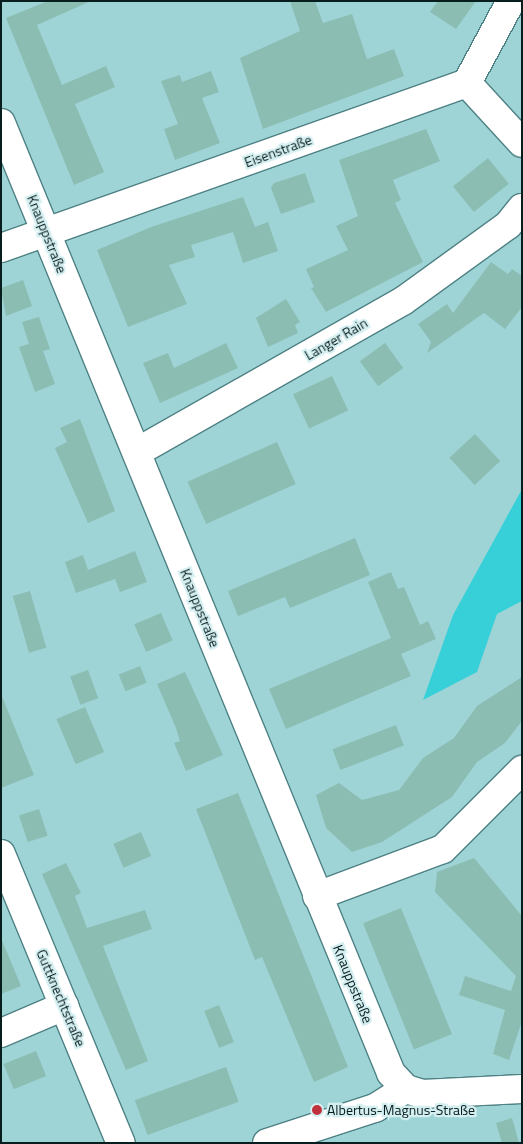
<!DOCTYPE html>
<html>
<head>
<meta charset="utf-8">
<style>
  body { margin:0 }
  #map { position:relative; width:523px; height:1144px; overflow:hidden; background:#9fd4d7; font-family:"Titillium Web",sans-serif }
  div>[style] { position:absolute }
  .green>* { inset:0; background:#37d0d9 }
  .building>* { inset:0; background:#8bbdb3; transform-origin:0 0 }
  .roads { filter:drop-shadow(1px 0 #4e8184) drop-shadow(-1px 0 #4e8184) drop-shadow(0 1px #4e8184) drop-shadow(0 -1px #4e8184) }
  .minor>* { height:28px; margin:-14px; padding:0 14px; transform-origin:14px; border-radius:14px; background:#fff }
  .dots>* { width:14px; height:14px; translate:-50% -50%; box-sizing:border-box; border:2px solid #d5eff1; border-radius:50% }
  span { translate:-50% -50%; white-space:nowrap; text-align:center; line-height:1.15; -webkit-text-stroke:4.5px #d5eff1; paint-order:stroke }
  .street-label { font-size:14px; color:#081d1e }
  .poi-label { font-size:14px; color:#081d1e }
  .left { translate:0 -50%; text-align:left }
  .frame { position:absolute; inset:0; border:2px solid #081d1e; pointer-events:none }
</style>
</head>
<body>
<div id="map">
  <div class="green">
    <i style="clip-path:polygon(522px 489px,522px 601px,497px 614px,477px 672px,423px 700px,453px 615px)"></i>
  </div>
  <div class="building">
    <i style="clip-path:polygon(48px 1px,91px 1px,37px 25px,62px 85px,106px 66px,115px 87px,75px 104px,104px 172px,74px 185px,6px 18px)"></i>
    <i style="clip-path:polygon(290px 1px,315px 1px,323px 23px,352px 14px,367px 59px,394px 49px,404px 76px,263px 129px,240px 58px,300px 31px)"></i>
    <i style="clip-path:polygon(438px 1px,476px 1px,456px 29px,430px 12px)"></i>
    <i style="clip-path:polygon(211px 71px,219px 92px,202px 98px,220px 143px,175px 160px,164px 129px,178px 124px,161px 81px,180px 75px,182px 82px)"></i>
    <i style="clip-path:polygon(426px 129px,440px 161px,393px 180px,401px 200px,395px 203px,423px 262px,326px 312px,311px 288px,314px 287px,306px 269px,348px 250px,336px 226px,358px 216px,339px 160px)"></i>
    <i style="left:488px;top:158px;width:33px;height:45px;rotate:51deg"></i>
    <i style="clip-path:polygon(305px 173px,315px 202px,281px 214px,271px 188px,274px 183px)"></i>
    <i style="clip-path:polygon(243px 197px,255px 227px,268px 222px,278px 251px,243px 263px,233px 232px,191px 245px,195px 257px,169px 265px,187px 304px,128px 327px,97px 250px,151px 227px)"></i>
    <i style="clip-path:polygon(491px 262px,508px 274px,512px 269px,522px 276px,522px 307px,505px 329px,484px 313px,427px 353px,431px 342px,418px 324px,447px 304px,453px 313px)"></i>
    <i style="clip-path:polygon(23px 280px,32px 306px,6px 316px,1px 288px)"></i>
    <i style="clip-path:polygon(286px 299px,300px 322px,295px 325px,298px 333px,268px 347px,256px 318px)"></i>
    <i style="clip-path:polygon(39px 317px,50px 349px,43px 351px,55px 384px,35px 392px,19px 347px,29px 344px,22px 322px)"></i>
    <i style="clip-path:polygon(226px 343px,238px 368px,160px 403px,143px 363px,168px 353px,174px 368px)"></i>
    <i style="left:385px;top:343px;width:31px;height:31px;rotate:54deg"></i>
    <i style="left:332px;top:376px;width:38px;height:43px;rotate:65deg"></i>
    <i style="clip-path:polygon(80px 419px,115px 511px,88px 523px,55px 448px,67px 442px,60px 428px)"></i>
    <i style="left:475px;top:434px;width:37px;height:35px;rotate:47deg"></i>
    <i style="left:277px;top:442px;width:46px;height:98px;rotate:66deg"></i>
    <i style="clip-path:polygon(355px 538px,370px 575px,290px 608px,285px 597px,238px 616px,228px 591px)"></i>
    <i style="clip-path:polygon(135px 551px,147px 582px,120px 592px,115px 579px,76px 593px,65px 562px,83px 555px,88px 570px)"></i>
    <i style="clip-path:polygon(391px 572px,398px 589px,404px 587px,420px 625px,428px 621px,436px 639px,401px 654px,411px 676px,286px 729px,269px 689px,391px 638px,368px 582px)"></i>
    <i style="left:30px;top:591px;width:59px;height:18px;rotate:74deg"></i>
    <i style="left:161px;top:613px;width:30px;height:29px;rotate:67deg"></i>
    <i style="left:140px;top:666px;width:18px;height:23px;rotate:68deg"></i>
    <i style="left:88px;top:670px;width:30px;height:19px;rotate:70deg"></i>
    <i style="clip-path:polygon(185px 672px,223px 755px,186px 771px,174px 743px,180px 741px,176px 728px,157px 684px)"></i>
    <i style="clip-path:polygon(522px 677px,522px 721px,505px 743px,477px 762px,452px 797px,382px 842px,352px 852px,326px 828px,316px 795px,339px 783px,362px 800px,399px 790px,423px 758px,454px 738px,477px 706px)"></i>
    <i style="clip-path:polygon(1px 694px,34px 775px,1px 788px)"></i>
    <i style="left:85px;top:707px;width:49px;height:31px;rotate:67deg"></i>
    <i style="left:396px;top:725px;width:22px;height:68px;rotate:69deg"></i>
    <i style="clip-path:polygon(238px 793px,348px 1067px,314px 1082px,262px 957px,255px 960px,196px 809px)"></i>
    <i style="left:39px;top:809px;width:28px;height:21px;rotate:72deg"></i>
    <i style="left:141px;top:832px;width:26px;height:30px;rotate:67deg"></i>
    <i style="clip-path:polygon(474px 858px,522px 916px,522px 1021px,509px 1060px,493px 1054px,505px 1010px,459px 995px,465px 976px,511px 991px,516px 976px,435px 892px,437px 872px)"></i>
    <i style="clip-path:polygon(66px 863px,81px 893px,75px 896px,87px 928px,145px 910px,152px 929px,103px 946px,148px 1061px,126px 1070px,42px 874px)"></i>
    <i style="left:401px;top:908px;width:136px;height:41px;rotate:68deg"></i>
    <i style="clip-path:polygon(1px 938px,21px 986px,1px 994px)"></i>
    <i style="left:219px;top:1005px;width:40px;height:16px;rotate:68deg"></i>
    <i style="left:36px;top:1051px;width:27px;height:35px;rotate:68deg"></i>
    <i style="left:226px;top:1067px;width:37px;height:97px;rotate:70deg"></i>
    <i style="clip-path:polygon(512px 1118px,519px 1143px,502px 1143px,496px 1123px)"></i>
  </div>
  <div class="roads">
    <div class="minor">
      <i style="left:467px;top:83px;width:81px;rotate:47.5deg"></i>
      <i style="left:1px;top:123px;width:1027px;rotate:67.68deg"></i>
      <i style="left:391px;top:1073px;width:22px;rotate:47deg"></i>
      <i style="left:406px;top:1089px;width:17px;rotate:17deg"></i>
      <i style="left:422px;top:1094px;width:100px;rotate:-2.9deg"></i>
      <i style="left:1px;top:248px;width:494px;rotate:-19.5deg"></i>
      <i style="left:467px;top:83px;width:93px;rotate:-61.8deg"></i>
      <i style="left:137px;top:452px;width:306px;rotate:-29.6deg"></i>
      <i style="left:403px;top:301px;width:130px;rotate:-35.9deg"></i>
      <i style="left:508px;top:225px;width:22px;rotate:-51deg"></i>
      <i style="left:1px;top:854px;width:313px;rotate:67.5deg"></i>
      <i style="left:317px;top:896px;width:134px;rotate:-20.5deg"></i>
      <i style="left:443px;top:849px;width:112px;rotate:-45deg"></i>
      <i style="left:1px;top:1033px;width:69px;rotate:-23.2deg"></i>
      <i style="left:267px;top:1143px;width:114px;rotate:-18deg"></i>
      <i style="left:375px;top:1108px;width:36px;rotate:-32deg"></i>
    </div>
  </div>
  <div class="dots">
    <i style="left:317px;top:1110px;background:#c1303d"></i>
  </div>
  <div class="street-label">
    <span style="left:278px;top:151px;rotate:-20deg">Eisenstraße</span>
    <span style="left:47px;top:234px;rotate:68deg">Knauppstraße</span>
    <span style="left:336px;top:339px;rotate:-30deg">Langer Rain</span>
    <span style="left:200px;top:608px;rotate:68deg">Knauppstraße</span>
    <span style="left:353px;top:984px;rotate:68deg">Knauppstraße</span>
    <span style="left:61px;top:998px;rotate:67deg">Guttknechtstraße</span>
  </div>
  <div class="poi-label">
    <span class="left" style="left:327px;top:1110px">Albertus-Magnus-Straße</span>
  </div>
  <div class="frame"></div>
</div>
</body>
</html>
